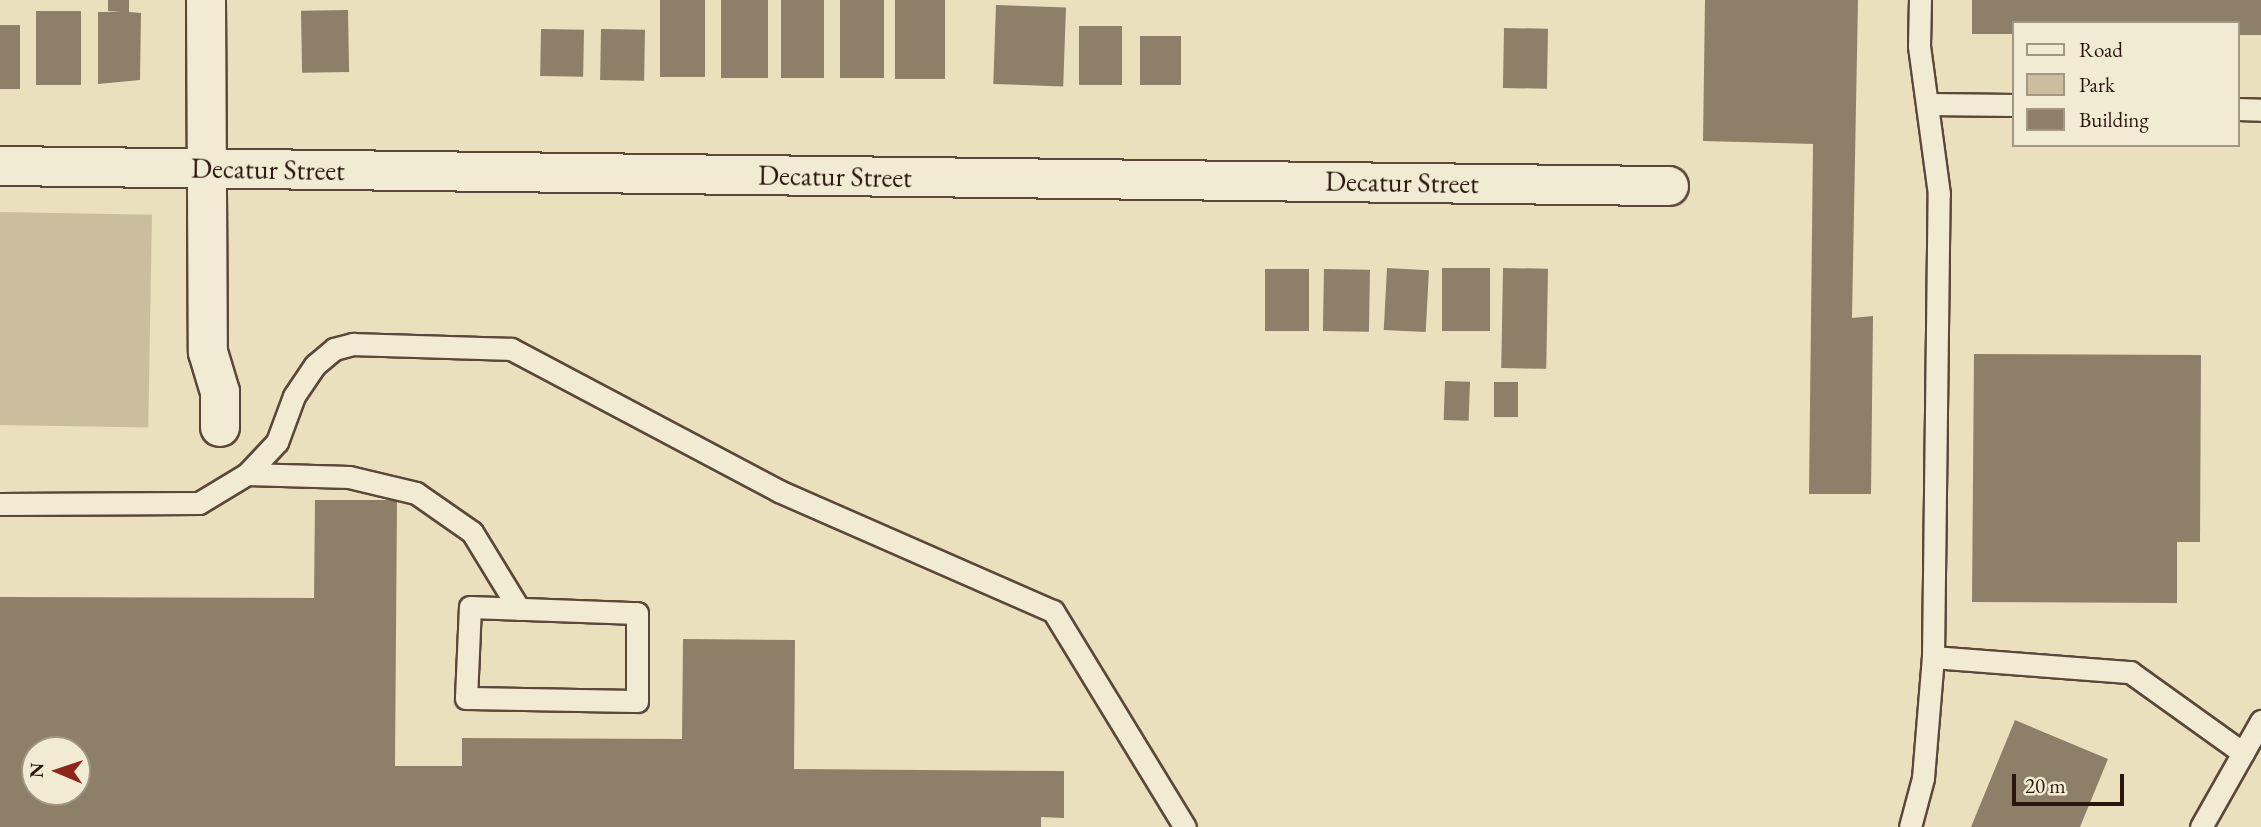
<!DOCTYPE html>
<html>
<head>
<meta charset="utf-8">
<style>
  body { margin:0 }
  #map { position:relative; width:2261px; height:827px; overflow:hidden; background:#eae0bd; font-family:"EB Garamond",serif }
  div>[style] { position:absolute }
  .green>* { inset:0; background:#cabe9f; transform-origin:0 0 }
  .building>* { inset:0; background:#8e7f69; transform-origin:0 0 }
  .roads { filter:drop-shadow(2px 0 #5b483a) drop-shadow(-2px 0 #5b483a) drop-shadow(0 2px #5b483a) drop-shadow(0 -2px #5b483a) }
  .service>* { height:21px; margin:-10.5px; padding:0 10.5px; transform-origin:10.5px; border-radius:10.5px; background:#f1ebd4 }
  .minor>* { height:38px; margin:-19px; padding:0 19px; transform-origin:19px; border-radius:19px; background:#f1ebd4 }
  span { translate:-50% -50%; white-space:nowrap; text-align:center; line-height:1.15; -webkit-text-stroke:5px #f1ebd4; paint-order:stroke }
  .street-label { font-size:28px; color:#2b160e }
  .legend { position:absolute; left:2012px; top:21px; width:228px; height:126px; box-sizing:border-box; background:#f1ebd4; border:2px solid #a29685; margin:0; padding:9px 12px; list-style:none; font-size:21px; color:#2b160e }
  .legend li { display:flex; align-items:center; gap:14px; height:35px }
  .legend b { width:35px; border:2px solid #a29685 }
  .north { position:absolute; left:21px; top:736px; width:70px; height:70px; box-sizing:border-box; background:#f1ebd4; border:2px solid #a29685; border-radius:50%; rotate:272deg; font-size:19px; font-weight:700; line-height:28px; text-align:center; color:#2b160e }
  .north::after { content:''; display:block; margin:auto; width:24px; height:32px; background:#8f2418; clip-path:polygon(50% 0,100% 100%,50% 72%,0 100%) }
  .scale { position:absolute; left:2012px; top:774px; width:112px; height:32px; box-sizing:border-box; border:4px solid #2b160e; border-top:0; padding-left:9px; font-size:21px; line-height:24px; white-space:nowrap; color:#2b160e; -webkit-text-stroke:5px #f1ebd4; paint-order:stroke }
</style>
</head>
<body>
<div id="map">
  <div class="green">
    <i style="left:0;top:212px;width:152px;height:213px;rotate:1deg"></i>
  </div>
  <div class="building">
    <i style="clip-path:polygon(108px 0,129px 0,129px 12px,141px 13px,140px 80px,98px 84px,98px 12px,121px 12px,108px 11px)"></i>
    <i style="left:660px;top:0;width:45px;height:77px"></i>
    <i style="left:721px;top:0;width:47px;height:78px"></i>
    <i style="left:781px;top:0;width:43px;height:78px"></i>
    <i style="left:840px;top:0;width:44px;height:78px"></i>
    <i style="left:895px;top:0;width:50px;height:79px"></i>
    <i style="clip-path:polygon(1705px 0,1858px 0,1852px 318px,1873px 316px,1871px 494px,1809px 494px,1813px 144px,1703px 141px)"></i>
    <i style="clip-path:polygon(1972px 0,2261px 0,2261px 35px,2238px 35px,2238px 23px,2014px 23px,2014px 34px,1972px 34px)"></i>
    <i style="left:996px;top:5px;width:70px;height:79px;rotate:2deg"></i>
    <i style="left:348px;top:10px;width:62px;height:47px;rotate:89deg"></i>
    <i style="left:36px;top:11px;width:45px;height:74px"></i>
    <i style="left:20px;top:25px;width:64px;height:20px;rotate:90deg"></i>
    <i style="left:1079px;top:26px;width:43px;height:59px"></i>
    <i style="left:1504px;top:28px;width:44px;height:60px;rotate:1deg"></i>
    <i style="left:541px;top:29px;width:43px;height:47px;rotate:1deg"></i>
    <i style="left:601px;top:29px;width:44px;height:51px;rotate:1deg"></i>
    <i style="left:1140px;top:36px;width:41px;height:49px"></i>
    <i style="left:1387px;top:268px;width:42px;height:62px;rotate:3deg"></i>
    <i style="left:1442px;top:268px;width:48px;height:63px"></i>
    <i style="left:1503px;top:268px;width:45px;height:100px;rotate:1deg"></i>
    <i style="left:1265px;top:269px;width:44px;height:62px"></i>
    <i style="left:1324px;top:269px;width:46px;height:62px;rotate:1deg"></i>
    <i style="clip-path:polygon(1974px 354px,2201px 355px,2200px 542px,2177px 542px,2177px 603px,1972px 602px)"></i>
    <i style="left:1445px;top:381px;width:25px;height:39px;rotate:2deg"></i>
    <i style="left:1494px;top:382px;width:24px;height:35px"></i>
    <i style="clip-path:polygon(evenodd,315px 500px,397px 500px,395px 766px,462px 766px,462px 738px,682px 739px,683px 639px,795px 640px,794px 769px,1064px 771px,1064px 818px,1041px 817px,1041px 827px,0 827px,0 597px,314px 598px,315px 500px,35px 750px,77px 750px,77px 792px,35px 792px,35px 750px)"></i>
    <i style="clip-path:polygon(2015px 720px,2108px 759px,2080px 827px,1971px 827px)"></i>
  </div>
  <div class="roads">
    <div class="service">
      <i style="left:1927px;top:104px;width:87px;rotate:0.7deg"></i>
      <i style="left:2238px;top:109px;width:23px;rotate:2deg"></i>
      <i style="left:247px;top:474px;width:102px;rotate:1.7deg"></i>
      <i style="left:349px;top:477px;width:69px;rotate:13.4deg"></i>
      <i style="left:416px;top:493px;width:68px;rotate:34.9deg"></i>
      <i style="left:472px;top:532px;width:90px;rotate:58.6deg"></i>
      <i style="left:0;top:504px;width:199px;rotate:-0.3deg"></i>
      <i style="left:199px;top:503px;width:56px;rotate:-31.1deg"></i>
      <i style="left:247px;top:474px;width:44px;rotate:-46.8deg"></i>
      <i style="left:277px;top:442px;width:49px;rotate:-69.7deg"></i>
      <i style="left:294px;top:396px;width:37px;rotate:-56deg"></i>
      <i style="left:315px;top:365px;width:25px;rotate:-40deg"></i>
      <i style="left:334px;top:349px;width:20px;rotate:-15deg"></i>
      <i style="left:353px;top:344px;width:158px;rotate:1.8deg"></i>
      <i style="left:511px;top:349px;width:303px;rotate:27.9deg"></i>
      <i style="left:779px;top:491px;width:299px;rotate:23.7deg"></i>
      <i style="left:1053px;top:611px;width:253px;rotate:58.6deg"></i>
      <i style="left:470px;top:607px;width:167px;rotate:2.1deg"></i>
      <i style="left:637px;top:613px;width:88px;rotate:90deg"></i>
      <i style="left:637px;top:701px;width:171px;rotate:-179deg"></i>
      <i style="left:466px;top:698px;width:91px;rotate:-87.5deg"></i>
      <i style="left:1933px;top:657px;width:198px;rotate:4.4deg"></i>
      <i style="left:2130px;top:672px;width:139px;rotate:35.6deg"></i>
      <i style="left:1910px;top:827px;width:51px;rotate:-75.1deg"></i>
      <i style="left:1923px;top:778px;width:121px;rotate:-85.3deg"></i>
      <i style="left:1933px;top:657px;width:463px;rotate:-89.3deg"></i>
      <i style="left:1939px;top:194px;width:149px;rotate:-97.7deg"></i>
      <i style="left:1919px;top:46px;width:46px;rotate:-88.8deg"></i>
      <i style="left:2201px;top:827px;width:122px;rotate:-60.5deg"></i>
    </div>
    <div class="minor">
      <i style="left:206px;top:0;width:352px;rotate:89.7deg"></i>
      <i style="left:208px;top:352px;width:42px;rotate:73.3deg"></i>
      <i style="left:220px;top:392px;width:35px;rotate:90deg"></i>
      <i style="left:0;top:166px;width:1669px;rotate:0.69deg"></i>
    </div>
  </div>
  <div class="street-label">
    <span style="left:268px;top:169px;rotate:1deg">Decatur Street</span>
    <span style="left:835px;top:176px;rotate:1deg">Decatur Street</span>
    <span style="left:1402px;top:182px;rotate:1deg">Decatur Street</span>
  </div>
  <ul class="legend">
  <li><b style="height:9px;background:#f1ebd4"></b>Road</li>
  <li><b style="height:19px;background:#cabe9f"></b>Park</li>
  <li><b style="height:19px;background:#8e7f69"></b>Building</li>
  </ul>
  <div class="north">N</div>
  <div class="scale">20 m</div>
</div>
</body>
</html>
